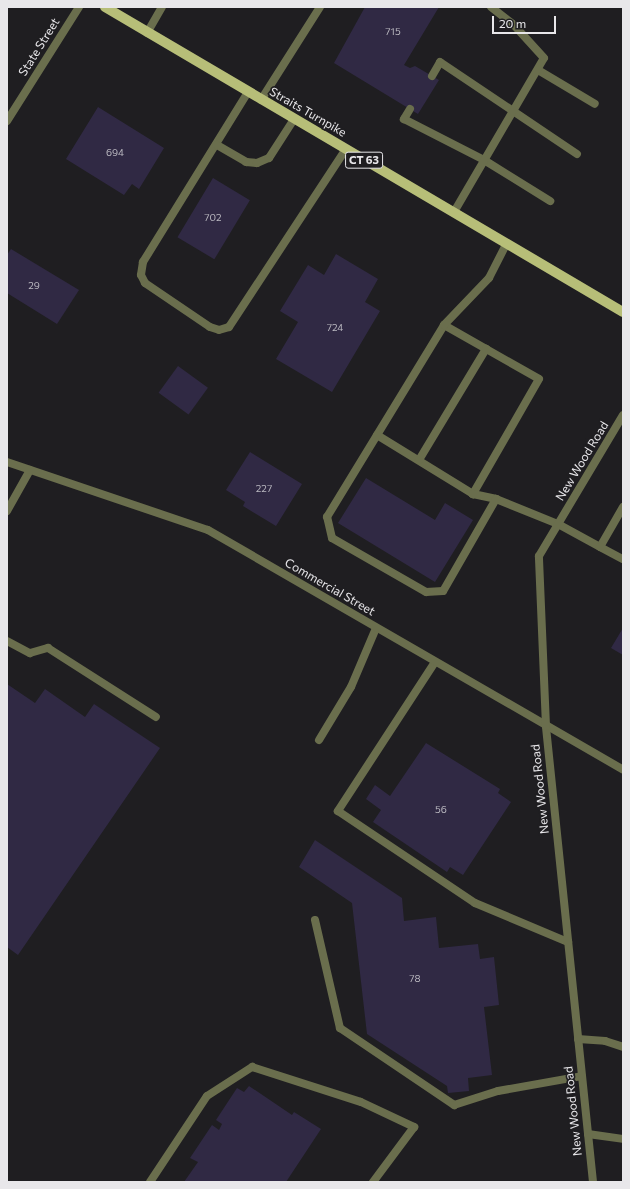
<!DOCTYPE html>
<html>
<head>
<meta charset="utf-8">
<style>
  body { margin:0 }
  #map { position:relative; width:630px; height:1189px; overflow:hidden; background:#1f1e21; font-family:Commissioner,sans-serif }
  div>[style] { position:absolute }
  .building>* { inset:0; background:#302944; transform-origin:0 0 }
  .service>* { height:8px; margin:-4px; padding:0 4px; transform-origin:4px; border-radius:4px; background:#6a6e4d }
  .minor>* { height:8px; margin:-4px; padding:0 4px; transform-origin:4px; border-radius:4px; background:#6a6e4d }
  .primary>* { height:10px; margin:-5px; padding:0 5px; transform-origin:5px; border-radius:5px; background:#b7be78 }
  span { translate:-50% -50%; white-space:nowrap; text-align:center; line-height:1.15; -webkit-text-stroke:3.5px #1f1e21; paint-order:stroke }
  .number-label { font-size:10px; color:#bab8c0 }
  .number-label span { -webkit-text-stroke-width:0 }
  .shield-label span { padding:1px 3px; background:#1f1e21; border:1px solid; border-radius:3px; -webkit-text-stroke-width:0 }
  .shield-label { font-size:11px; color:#e8e7ea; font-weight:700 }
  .street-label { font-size:12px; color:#e8e7ea }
  .frame { position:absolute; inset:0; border:8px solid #e8e7ea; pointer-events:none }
  .scale { position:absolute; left:492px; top:16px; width:64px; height:18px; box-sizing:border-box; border:2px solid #e8e7ea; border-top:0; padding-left:5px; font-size:12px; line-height:14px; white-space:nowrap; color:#e8e7ea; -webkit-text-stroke:3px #1f1e21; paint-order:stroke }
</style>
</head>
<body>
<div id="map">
  <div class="building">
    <i style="clip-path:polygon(365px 7px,439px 7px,404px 65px,410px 68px,415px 66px,439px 80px,418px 114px,334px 63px)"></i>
    <i style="clip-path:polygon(98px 107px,164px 148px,139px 189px,132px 184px,124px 195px,66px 159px)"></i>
    <i style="left:213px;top:178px;width:43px;height:69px;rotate:31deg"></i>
    <i style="clip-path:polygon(11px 249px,79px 290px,57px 324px,7px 293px,7px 255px)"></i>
    <i style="clip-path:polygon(336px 254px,378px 279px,365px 302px,380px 311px,332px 392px,276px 359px,298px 322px,280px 311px,308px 265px,324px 275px)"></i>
    <i style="left:178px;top:366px;width:37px;height:33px;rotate:36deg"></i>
    <i style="clip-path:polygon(250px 452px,302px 484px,276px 526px,243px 506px,245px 502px,226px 490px)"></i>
    <i style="clip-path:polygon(366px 478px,435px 520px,445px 503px,473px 520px,435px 582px,338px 523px)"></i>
    <i style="clip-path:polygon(623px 628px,623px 655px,611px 648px)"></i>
    <i style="clip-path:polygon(7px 684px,35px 703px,45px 689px,85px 717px,94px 704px,160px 748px,18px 955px,7px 947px)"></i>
    <i style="clip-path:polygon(426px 743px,500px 789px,498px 793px,511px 802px,463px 875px,450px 867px,447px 872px,373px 822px,381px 810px,366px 799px,375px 785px,390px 796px)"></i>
    <i style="clip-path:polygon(315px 840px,402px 898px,404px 921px,436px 917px,439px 948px,478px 944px,480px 959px,494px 957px,499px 1005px,484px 1007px,492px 1075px,468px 1078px,469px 1091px,448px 1093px,447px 1086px,367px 1034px,352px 903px,299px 867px)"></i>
    <i style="clip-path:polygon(249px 1086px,292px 1115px,294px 1112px,321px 1129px,286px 1182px,184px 1182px,198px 1162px,190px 1158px,212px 1125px,219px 1130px,222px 1124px,216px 1120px,237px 1088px,244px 1092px)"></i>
  </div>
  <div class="service">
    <i style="left:147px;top:33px;width:30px;rotate:-60deg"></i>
    <i style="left:538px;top:70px;width:66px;rotate:30.8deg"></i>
    <i style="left:432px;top:76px;width:16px;rotate:-60deg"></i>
    <i style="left:440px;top:62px;width:165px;rotate:33.9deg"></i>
    <i style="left:248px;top:92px;width:200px;rotate:121.7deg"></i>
    <i style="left:143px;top:262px;width:13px;rotate:99deg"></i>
    <i style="left:141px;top:275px;width:9px;rotate:63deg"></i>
    <i style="left:145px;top:283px;width:78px;rotate:34.1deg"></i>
    <i style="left:210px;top:327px;width:9px;rotate:18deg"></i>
    <i style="left:219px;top:330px;width:10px;rotate:-17deg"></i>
    <i style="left:229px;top:327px;width:213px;rotate:-56.7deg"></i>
    <i style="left:261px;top:100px;width:110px;rotate:-57.6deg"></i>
    <i style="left:410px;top:109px;width:12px;rotate:121deg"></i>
    <i style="left:404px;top:119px;width:90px;rotate:27.1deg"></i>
    <i style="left:484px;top:160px;width:78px;rotate:31.8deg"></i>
    <i style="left:217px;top:145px;width:34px;rotate:30deg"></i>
    <i style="left:246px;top:162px;width:11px;rotate:5deg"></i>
    <i style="left:257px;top:163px;width:13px;rotate:-23deg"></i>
    <i style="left:269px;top:158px;width:46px;rotate:-57.3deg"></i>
    <i style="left:454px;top:212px;width:178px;rotate:-59.7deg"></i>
    <i style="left:544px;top:58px;width:45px;rotate:-132.3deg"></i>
    <i style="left:514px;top:25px;width:29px;rotate:-142deg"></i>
    <i style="left:444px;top:325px;width:109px;rotate:29.6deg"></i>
    <i style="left:539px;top:379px;width:133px;rotate:119.9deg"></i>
    <i style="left:377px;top:435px;width:113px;rotate:31.6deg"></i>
    <i style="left:473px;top:494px;width:24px;rotate:12deg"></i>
    <i style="left:496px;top:499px;width:67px;rotate:22deg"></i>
    <i style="left:558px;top:524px;width:48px;rotate:28.7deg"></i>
    <i style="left:419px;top:460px;width:130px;rotate:-58.9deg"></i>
    <i style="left:496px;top:499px;width:106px;rotate:119.9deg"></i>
    <i style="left:443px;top:591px;width:17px;rotate:177deg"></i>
    <i style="left:426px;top:592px;width:108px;rotate:-150.1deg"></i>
    <i style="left:332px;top:538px;width:22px;rotate:-103deg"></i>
    <i style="left:327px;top:517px;width:225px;rotate:-58.6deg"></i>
    <i style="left:444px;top:325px;width:65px;rotate:-46.2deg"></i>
    <i style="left:489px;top:278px;width:39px;rotate:-63deg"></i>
    <i style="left:623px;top:507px;width:46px;rotate:119.9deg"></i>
    <i style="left:600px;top:547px;width:26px;rotate:28deg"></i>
    <i style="left:7px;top:511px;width:47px;rotate:-60.7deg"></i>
    <i style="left:7px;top:641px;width:26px;rotate:28deg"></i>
    <i style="left:30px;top:653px;width:19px;rotate:-16deg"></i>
    <i style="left:48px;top:648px;width:128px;rotate:32.6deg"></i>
    <i style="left:435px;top:662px;width:178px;rotate:123.1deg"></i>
    <i style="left:338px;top:811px;width:165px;rotate:33.9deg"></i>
    <i style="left:475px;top:903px;width:101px;rotate:22.8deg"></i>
    <i style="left:319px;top:740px;width:62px;rotate:-58.9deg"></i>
    <i style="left:351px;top:687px;width:64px;rotate:-67deg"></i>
    <i style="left:315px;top:920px;width:111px;rotate:77deg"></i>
    <i style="left:340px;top:1028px;width:138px;rotate:34deg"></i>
    <i style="left:454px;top:1105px;width:46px;rotate:-17.7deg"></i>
    <i style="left:498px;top:1091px;width:85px;rotate:-10.1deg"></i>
    <i style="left:578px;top:1039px;width:27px;rotate:4deg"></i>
    <i style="left:605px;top:1041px;width:19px;rotate:18deg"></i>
    <i style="left:588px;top:1134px;width:35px;rotate:8deg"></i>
    <i style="left:150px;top:1182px;width:103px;rotate:-56.5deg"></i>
    <i style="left:207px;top:1096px;width:54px;rotate:-32.8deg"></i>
    <i style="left:252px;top:1067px;width:114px;rotate:17.8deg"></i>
    <i style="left:361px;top:1102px;width:59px;rotate:25.3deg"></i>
    <i style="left:414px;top:1127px;width:69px;rotate:126.7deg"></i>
  </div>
  <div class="minor">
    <i style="left:7px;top:121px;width:135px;rotate:-57.7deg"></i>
    <i style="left:7px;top:462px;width:212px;rotate:18.7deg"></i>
    <i style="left:208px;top:530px;width:479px;rotate:30deg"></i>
    <i style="left:593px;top:1182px;width:458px;rotate:-95.9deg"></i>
    <i style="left:546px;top:726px;width:170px;rotate:-92.4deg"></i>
    <i style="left:539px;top:556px;width:164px;rotate:-59.2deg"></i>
  </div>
  <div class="primary">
    <i style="left:105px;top:7px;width:601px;rotate:30.49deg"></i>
  </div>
  <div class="number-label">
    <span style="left:393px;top:32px">715</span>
    <span style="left:115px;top:153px">694</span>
    <span style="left:213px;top:218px">702</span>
    <span style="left:34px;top:286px">29</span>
    <span style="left:335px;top:328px">724</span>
    <span style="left:264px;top:489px">227</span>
    <span style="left:441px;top:810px">56</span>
    <span style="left:415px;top:979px">78</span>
  </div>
  <div class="shield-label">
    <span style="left:364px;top:160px">CT 63</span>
  </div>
  <div class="street-label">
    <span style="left:39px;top:47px;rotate:-58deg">State Street</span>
    <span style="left:308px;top:112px;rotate:30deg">Straits Turnpike</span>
    <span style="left:582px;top:461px;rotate:-59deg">New Wood Road</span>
    <span style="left:330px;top:587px;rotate:30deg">Commercial Street</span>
    <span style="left:540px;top:789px;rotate:-96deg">New Wood Road</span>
    <span style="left:573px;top:1111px;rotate:-96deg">New Wood Road</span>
  </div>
  <div class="frame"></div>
  <div class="scale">20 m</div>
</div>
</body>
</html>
